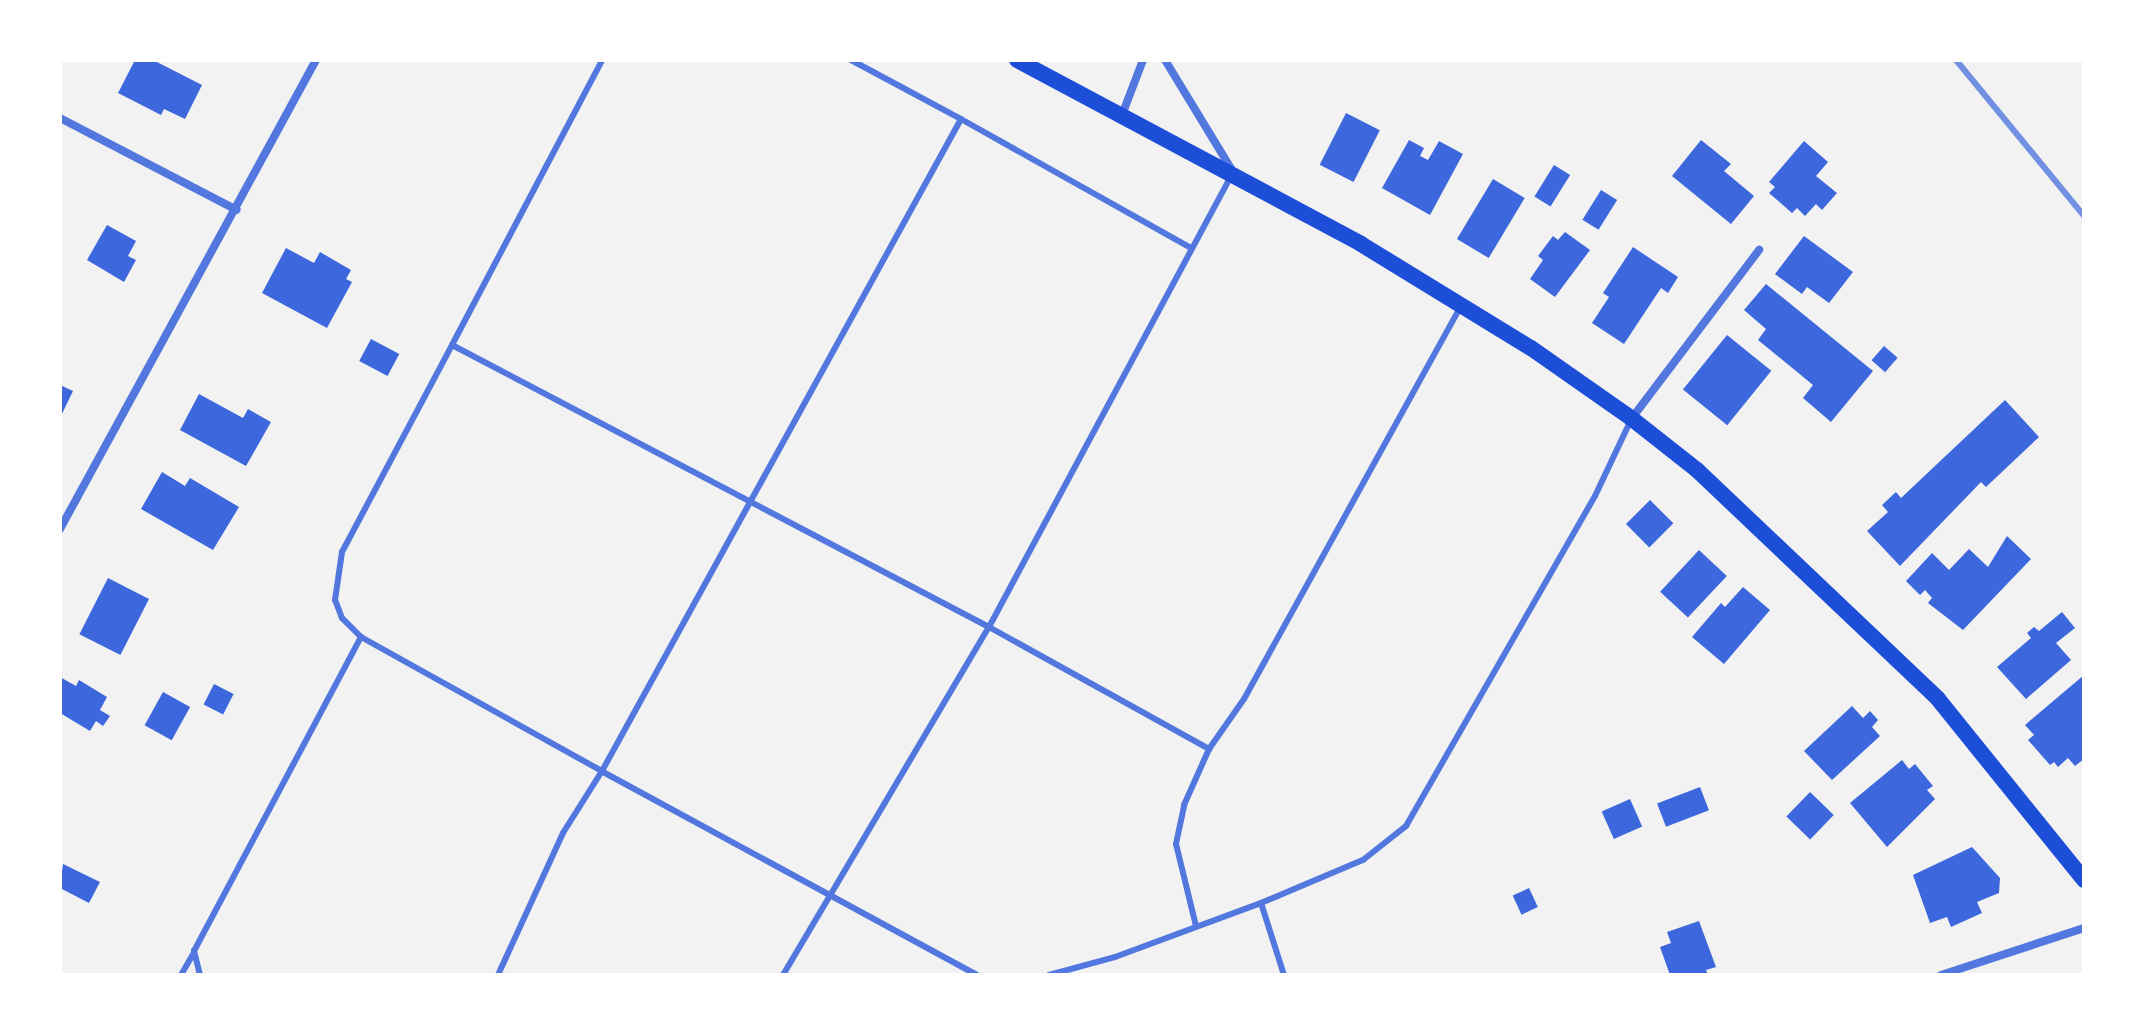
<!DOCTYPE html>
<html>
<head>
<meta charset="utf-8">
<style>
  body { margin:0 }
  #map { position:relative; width:2144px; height:1035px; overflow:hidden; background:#f2f2f2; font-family:"Roboto Condensed",sans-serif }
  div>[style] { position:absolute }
  .building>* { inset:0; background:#3d67dc; transform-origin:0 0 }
  .service>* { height:6px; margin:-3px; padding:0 3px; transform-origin:3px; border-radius:3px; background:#5277de }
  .minor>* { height:8px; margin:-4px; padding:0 4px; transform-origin:4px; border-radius:4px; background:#5277de }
  .secondary>* { height:16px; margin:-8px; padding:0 8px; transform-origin:8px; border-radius:8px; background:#1d4ed8 }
  .rail>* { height:6px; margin:-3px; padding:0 3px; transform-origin:3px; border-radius:3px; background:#7290e2 }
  span { translate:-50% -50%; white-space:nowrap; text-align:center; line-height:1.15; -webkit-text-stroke:8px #fff; paint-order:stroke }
  .frame { position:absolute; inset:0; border:62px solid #fff; pointer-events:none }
</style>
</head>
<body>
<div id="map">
  <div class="building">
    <i style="clip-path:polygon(135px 60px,153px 60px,202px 85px,185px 119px,164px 109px,161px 115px,118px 93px)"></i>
    <i style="left:1346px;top:113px;width:38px;height:58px;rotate:27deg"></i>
    <i style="clip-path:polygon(1409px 140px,1424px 148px,1420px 156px,1428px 160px,1439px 141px,1463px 154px,1430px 215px,1382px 188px)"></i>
    <i style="clip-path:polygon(1701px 140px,1731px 164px,1724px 171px,1754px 196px,1731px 224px,1672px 176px)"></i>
    <i style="clip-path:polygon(1804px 141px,1828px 162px,1816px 176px,1837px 193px,1822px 210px,1816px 204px,1805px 216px,1797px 208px,1792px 213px,1769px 193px,1775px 187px,1769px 182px)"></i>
    <i style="left:1554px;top:165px;width:19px;height:37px;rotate:32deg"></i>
    <i style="left:1493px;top:179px;width:37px;height:70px;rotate:31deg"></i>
    <i style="left:1601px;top:190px;width:19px;height:35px;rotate:32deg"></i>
    <i style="clip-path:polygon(107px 225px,136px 241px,128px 256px,136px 260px,124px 282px,87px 260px)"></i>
    <i style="clip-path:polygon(1565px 232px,1590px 250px,1555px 297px,1530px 279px,1543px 260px,1538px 256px,1553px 236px,1558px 240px)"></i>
    <i style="clip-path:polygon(1804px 236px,1853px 272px,1829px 303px,1807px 287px,1802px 294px,1775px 274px)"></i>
    <i style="clip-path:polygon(1633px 247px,1678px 277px,1668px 293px,1661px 288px,1624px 344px,1592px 323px,1609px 297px,1603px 293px)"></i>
    <i style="clip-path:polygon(286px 248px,314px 263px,320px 252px,351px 270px,346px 279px,352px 282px,327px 328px,262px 293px)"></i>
    <i style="clip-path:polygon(1766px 284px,1873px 371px,1831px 422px,1803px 398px,1813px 385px,1758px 340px,1766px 329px,1744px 310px)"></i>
    <i style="left:1727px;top:335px;width:57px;height:70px;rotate:39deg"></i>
    <i style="left:371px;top:339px;width:32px;height:25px;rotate:28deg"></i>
    <i style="left:1884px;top:346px;width:18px;height:19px;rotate:41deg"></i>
    <i style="clip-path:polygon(60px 385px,73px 391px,60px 418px)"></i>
    <i style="clip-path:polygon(199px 394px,243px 418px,248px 409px,271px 422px,246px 466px,180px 430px)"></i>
    <i style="clip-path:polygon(2005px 400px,2039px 437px,1986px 487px,1981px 482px,1900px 566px,1867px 531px,1888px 512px,1882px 505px,1896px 492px,1901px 498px)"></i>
    <i style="clip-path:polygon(162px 472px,185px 486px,190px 478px,239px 507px,213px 550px,141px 509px)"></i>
    <i style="left:1650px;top:500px;width:33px;height:34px;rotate:45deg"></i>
    <i style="clip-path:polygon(2007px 536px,2031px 559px,1963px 630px,1928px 603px,1932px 598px,1925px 590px,1920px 595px,1906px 581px,1932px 553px,1949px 570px,1969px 549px,1988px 567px)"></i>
    <i style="left:1699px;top:550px;width:38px;height:57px;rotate:43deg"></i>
    <i style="left:108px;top:578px;width:46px;height:63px;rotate:27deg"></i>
    <i style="clip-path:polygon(1743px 587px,1770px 610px,1724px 664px,1692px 637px,1721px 603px,1725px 607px)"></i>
    <i style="clip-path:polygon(2062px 612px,2075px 628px,2056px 643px,2071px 660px,2026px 699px,1997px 667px,2031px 638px,2027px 633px,2034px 627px,2039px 631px)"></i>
    <i style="clip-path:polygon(2084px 675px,2084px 759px,2075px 766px,2068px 758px,2058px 767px,2054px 762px,2050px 765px,2028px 740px,2034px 735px,2025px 725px)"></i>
    <i style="clip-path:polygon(60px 677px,76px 686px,79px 680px,107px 697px,100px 710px,110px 716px,103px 726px,96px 721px,90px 731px,60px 713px)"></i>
    <i style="left:214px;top:684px;width:22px;height:23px;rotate:27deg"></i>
    <i style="left:163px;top:692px;width:31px;height:38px;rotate:29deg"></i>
    <i style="clip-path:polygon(1852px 706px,1863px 718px,1870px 711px,1878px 720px,1872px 727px,1880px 736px,1832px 780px,1804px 751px)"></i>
    <i style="clip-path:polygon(1902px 760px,1909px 769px,1915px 764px,1933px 786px,1927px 790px,1935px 799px,1887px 847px,1850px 803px)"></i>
    <i style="left:1700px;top:787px;width:25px;height:46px;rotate:69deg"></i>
    <i style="left:1810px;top:792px;width:33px;height:34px;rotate:44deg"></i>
    <i style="left:1630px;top:799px;width:30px;height:31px;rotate:66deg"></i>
    <i style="clip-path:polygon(1972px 847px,2000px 878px,1999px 893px,1977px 902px,1982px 913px,1951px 927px,1947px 917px,1930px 923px,1913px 875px)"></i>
    <i style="clip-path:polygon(63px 864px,100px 882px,89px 903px,60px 888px)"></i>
    <i style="left:1529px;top:888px;width:21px;height:18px;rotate:65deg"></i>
    <i style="clip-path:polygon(1699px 921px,1716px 967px,1706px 970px,1708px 975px,1670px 975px,1660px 947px,1671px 943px,1667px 932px)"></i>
  </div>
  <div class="service">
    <i style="left:851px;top:60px;width:125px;rotate:28.2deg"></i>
    <i style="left:452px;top:345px;width:322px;rotate:-62.2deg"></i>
    <i style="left:361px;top:637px;width:276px;rotate:29.1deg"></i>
    <i style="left:602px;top:771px;width:73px;rotate:122.2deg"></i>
    <i style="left:563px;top:833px;width:156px;rotate:114.6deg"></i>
    <i style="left:1261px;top:903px;width:111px;rotate:-22.9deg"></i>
    <i style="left:1363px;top:860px;width:55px;rotate:-38.3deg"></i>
    <i style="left:1406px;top:826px;width:380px;rotate:-60.2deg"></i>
    <i style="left:1595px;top:496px;width:82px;rotate:-64.7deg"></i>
    <i style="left:1196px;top:926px;width:84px;rotate:-103.7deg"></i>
    <i style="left:1176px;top:844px;width:40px;rotate:-78deg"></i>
    <i style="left:1184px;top:805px;width:61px;rotate:-65.9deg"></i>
    <i style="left:1209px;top:749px;width:61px;rotate:-55deg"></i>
    <i style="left:1244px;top:699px;width:449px;rotate:-61.1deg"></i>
    <i style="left:181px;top:975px;width:24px;rotate:-60deg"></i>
    <i style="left:200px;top:975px;width:25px;rotate:-104deg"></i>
    <i style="left:194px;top:951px;width:356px;rotate:-62deg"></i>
    <i style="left:361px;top:637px;width:27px;rotate:-135deg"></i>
    <i style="left:342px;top:618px;width:19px;rotate:-111deg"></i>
    <i style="left:335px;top:600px;width:49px;rotate:-81.7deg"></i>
    <i style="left:342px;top:552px;width:234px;rotate:-62deg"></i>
    <i style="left:452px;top:345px;width:607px;rotate:27.71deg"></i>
    <i style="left:989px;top:627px;width:512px;rotate:-61.78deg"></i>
    <i style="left:783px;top:975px;width:404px;rotate:-59.4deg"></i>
    <i style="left:989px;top:627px;width:252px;rotate:29deg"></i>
    <i style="left:977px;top:975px;width:427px;rotate:-151.5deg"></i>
    <i style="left:602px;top:771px;width:744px;rotate:-61.16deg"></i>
    <i style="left:961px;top:119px;width:264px;rotate:29.3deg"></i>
    <i style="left:1049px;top:975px;width:68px;rotate:-15.3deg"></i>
    <i style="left:1115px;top:957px;width:156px;rotate:-20.3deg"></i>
    <i style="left:1261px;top:903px;width:76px;rotate:72.3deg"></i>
  </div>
  <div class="minor">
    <i style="left:1165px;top:60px;width:131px;rotate:58.7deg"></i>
    <i style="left:1122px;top:115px;width:59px;rotate:-69.1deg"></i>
    <i style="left:60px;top:118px;width:199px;rotate:27.5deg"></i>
    <i style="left:1632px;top:418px;width:211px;rotate:-52.9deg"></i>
    <i style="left:60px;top:529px;width:534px;rotate:-61.37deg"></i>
    <i style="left:1941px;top:975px;width:151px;rotate:-18.2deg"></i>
  </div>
  <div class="secondary">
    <i style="left:1017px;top:60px;width:390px;rotate:28.1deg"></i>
    <i style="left:1361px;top:244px;width:199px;rotate:31.5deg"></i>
    <i style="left:1531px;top:348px;width:122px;rotate:35deg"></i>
    <i style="left:1631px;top:418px;width:84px;rotate:38.2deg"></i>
    <i style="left:1697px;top:470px;width:332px;rotate:43.5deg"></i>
    <i style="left:1938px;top:699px;width:233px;rotate:51.1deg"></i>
  </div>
  <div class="rail">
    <i style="left:1956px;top:60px;width:202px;rotate:50.6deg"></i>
  </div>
  <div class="frame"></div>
</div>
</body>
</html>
